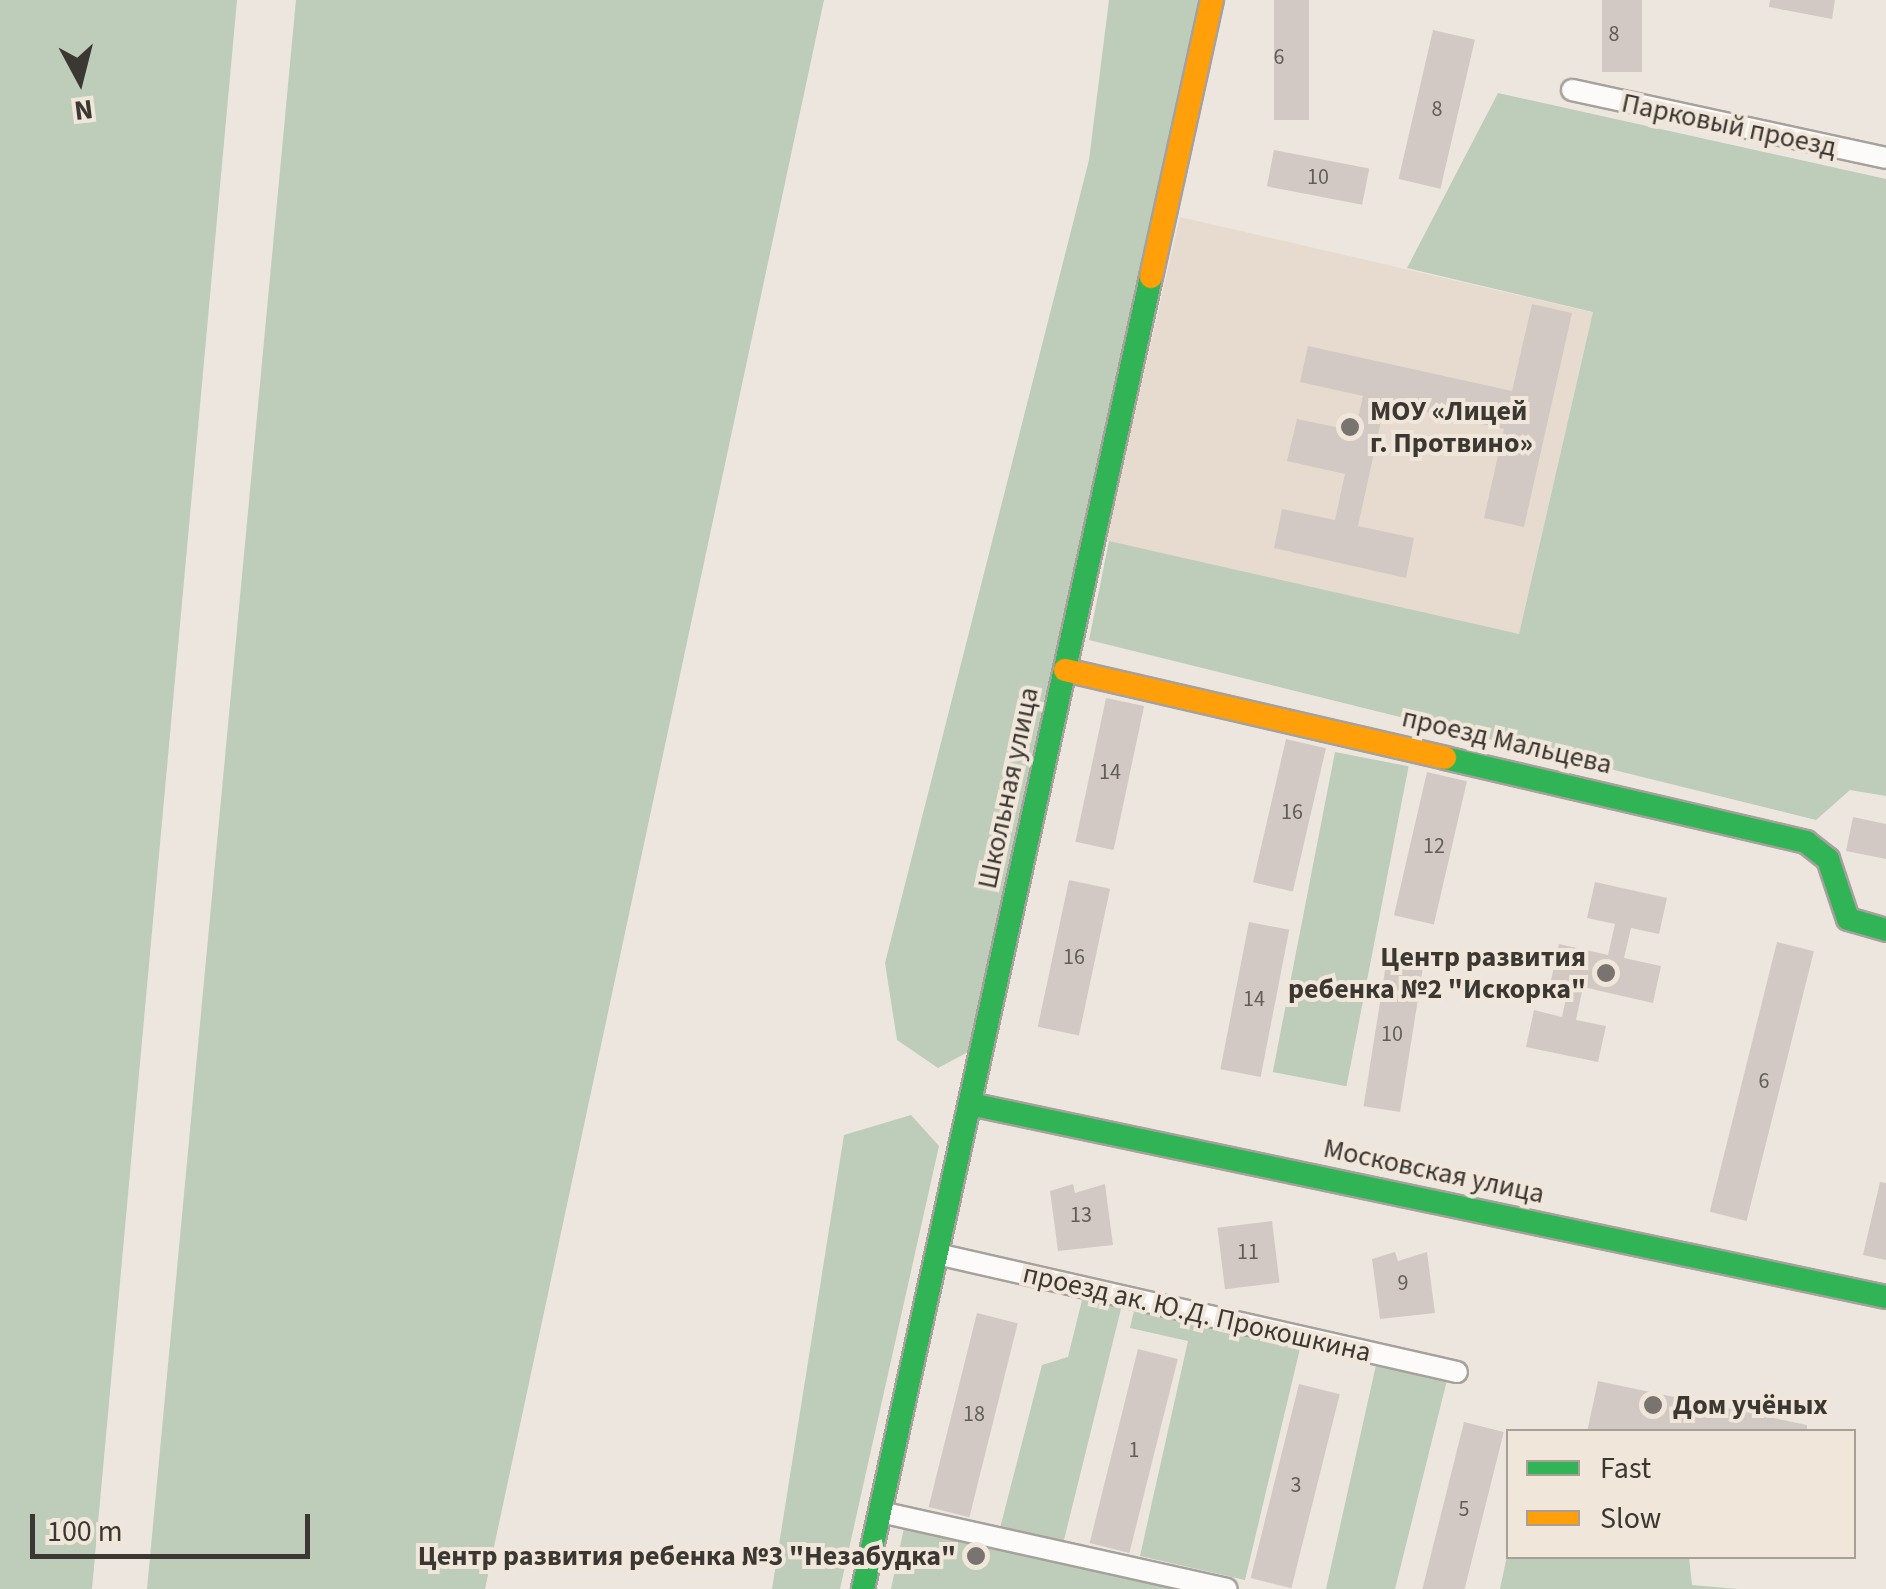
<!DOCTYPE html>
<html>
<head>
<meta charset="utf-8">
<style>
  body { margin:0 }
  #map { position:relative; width:1886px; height:1589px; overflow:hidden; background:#ece6df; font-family:"Source Sans 3",sans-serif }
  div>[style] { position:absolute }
  .built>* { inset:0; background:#e6dbce; transform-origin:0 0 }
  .forest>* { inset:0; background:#beccba; transform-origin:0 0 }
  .building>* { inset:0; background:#d3c9c4; transform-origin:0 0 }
  .roads { filter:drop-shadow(2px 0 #a6a19c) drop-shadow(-2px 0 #a6a19c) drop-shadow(0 2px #a6a19c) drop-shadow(0 -2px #a6a19c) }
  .street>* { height:20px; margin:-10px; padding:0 10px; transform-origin:10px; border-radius:10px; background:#fcfbfa }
  .fast>* { height:22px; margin:-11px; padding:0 11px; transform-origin:11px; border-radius:11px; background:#30b455 }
  .slow>* { height:22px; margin:-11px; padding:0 11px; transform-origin:11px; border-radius:11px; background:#ff9f0a }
  .dots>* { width:28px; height:28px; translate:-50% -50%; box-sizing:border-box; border:5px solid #f1e6da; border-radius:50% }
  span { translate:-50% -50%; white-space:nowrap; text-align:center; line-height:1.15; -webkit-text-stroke:8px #f1e6da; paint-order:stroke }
  .number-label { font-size:22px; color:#615c56 }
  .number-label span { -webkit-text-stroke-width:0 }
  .street-label { font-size:28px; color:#3b3732 }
  .poi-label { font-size:28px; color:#3b3732; font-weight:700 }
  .left { translate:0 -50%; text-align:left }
  .right { translate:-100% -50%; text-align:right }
  .legend { position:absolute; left:1506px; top:1429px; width:350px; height:130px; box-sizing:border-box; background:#f1e6da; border:2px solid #a8a097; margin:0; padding:12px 18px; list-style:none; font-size:30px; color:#3b3732 }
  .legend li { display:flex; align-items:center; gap:20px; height:50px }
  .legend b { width:50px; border:2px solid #a8a097 }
  .north { position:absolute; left:30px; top:30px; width:100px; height:100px; -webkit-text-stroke:8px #f1e6da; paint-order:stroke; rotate:173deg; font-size:28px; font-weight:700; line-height:40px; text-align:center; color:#3b3732 }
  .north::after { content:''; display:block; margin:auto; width:35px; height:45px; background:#3b3732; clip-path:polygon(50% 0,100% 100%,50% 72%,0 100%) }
  .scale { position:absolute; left:30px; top:1514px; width:280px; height:45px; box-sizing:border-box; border:5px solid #3b3732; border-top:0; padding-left:12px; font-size:30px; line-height:35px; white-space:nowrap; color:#3b3732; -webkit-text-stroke:8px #f1e6da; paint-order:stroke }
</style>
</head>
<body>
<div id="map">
  <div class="built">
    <i style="left:1180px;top:217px;width:424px;height:332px;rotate:13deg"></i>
  </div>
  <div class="forest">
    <i style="clip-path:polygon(0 0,237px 0,92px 1589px,0 1589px)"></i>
    <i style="clip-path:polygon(296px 0,824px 0,485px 1589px,147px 1589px)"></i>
    <i style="clip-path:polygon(1109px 0,1205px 0,983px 1044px,938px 1068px,897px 1040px,885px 963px,1089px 160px)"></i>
    <i style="clip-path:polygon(1498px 93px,1886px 179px,1886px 796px,1850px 790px,1816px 820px,1089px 640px,1109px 541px,1519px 634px,1593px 312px,1407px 268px)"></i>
    <i style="left:1335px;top:752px;width:75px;height:326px;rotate:11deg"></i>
    <i style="clip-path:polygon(911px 1115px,939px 1146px,840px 1589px,772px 1589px,844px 1135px)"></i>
    <i style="clip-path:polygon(1083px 1296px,1122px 1305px,1063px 1544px,999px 1532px,1042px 1365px,1068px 1357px)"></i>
    <i style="clip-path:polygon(1136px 1302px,1302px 1340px,1245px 1580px,1140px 1556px,1188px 1341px,1130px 1328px)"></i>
    <i style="clip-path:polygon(1376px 1365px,1448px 1376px,1395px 1589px,1326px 1589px)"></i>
    <i style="clip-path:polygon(905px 1523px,1203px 1589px,891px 1589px)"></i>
    <i style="clip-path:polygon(1508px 1551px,1689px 1557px,1692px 1585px,1738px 1589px,1500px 1589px)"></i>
  </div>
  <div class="building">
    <i style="left:1274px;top:0;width:35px;height:120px"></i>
    <i style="left:1602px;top:0;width:40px;height:72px"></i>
    <i style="clip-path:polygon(1770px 0,1835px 0,1832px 19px,1769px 7px)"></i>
    <i style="left:1433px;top:30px;width:43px;height:153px;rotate:13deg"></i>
    <i style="left:1274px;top:150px;width:97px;height:37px;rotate:11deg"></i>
    <i style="clip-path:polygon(1532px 304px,1572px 313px,1524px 527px,1484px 518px,1504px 429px,1385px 403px,1358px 526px,1414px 538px,1406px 578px,1274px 548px,1282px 509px,1335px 520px,1345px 474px,1287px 461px,1297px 419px,1355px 431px,1363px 396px,1300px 382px,1308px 346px,1512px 391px)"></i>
    <i style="left:1106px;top:698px;width:39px;height:147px;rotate:12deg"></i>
    <i style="left:1286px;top:739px;width:41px;height:147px;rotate:13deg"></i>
    <i style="left:1427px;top:772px;width:41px;height:147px;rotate:13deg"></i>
    <i style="clip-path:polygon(1853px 817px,1886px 824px,1886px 859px,1846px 851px)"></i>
    <i style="left:1069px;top:880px;width:42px;height:150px;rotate:12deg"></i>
    <i style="clip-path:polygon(1595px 882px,1667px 898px,1659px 934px,1631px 928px,1624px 958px,1661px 966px,1653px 1003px,1583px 987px,1576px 1020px,1606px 1026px,1598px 1062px,1526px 1047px,1534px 1010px,1562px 1017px,1569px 984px,1551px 980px,1559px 944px,1608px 955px,1615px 924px,1587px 918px)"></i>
    <i style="left:1249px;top:922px;width:41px;height:150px;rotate:11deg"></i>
    <i style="left:1777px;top:942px;width:38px;height:278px;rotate:14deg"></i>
    <i style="left:1387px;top:958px;width:37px;height:150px;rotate:9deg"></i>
    <i style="clip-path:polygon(1880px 1182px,1886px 1183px,1886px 1260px,1863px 1255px)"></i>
    <i style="clip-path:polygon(1073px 1184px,1075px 1193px,1105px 1184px,1113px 1245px,1058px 1251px,1050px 1191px)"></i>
    <i style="left:1272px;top:1221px;width:62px;height:55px;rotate:83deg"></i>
    <i style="clip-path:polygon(1395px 1252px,1398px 1261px,1427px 1252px,1435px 1313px,1380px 1319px,1372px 1259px)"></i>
    <i style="left:977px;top:1313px;width:42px;height:200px;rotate:14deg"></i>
    <i style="left:1138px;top:1349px;width:41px;height:200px;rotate:14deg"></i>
    <i style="clip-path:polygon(1598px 1381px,1807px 1425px,1807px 1432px,1587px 1432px)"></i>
    <i style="left:1299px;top:1384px;width:42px;height:200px;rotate:14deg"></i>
    <i style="left:1464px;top:1422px;width:41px;height:172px;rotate:14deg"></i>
  </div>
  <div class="roads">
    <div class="street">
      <i style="left:1572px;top:90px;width:321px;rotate:12.2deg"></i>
      <i style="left:937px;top:1254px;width:533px;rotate:12.79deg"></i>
      <i style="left:880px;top:1512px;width:355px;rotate:12.5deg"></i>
    </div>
    <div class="fast">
      <i style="left:1445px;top:758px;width:371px;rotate:13.1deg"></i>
      <i style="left:1806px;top:842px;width:28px;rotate:38deg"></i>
      <i style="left:1828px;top:859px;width:63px;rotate:71.6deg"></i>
      <i style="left:1848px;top:919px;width:40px;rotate:16deg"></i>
      <i style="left:970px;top:1104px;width:936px;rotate:11.9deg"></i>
      <i style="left:863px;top:1589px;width:1343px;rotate:-77.62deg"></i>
    </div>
    <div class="slow">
      <i style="left:1151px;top:277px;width:284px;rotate:-77.6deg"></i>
      <i style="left:1065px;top:670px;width:390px;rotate:13deg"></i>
    </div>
  </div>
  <div class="dots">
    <i style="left:1350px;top:427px;background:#79746f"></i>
    <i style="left:1606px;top:973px;background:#79746f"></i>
    <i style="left:1653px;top:1405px;background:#79746f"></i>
    <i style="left:976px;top:1556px;background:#79746f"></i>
  </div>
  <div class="number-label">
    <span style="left:1614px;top:35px">8</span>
    <span style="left:1279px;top:58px">6</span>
    <span style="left:1437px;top:110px">8</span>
    <span style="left:1318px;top:178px">10</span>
    <span style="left:1110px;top:773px">14</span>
    <span style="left:1292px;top:813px">16</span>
    <span style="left:1434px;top:847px">12</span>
    <span style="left:1074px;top:958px">16</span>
    <span style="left:1254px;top:1000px">14</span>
    <span style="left:1392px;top:1035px">10</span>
    <span style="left:1764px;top:1082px">6</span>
    <span style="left:1081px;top:1216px">13</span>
    <span style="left:1248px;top:1253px">11</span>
    <span style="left:1403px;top:1284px">9</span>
    <span style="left:974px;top:1415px">18</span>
    <span style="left:1134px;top:1451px">1</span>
    <span style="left:1296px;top:1486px">3</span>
    <span style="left:1464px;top:1510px">5</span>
  </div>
  <div class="street-label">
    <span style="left:1729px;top:125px;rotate:12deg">Парковый проезд</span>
    <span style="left:1507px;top:741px;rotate:13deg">проезд Мальцева</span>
    <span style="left:1008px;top:788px;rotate:-78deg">Школьная улица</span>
    <span style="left:1434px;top:1171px;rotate:12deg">Московская улица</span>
    <span style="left:1197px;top:1313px;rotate:13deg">проезд ак. Ю.Д. Прокошкина</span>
  </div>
  <div class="poi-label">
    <span class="left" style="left:1370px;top:427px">МОУ «Лицей<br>г. Протвино»</span>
    <span class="right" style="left:1586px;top:973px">Центр развития<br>ребенка №2 "Искорка"</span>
    <span class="left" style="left:1673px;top:1405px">Дом учёных</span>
    <span class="right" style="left:956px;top:1556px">Центр развития ребенка №3 "Незабудка"</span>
  </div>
  <ul class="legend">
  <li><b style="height:12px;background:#30b455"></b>Fast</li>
  <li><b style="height:12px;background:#ff9f0a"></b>Slow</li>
  </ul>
  <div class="north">N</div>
  <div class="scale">100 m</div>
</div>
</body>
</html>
